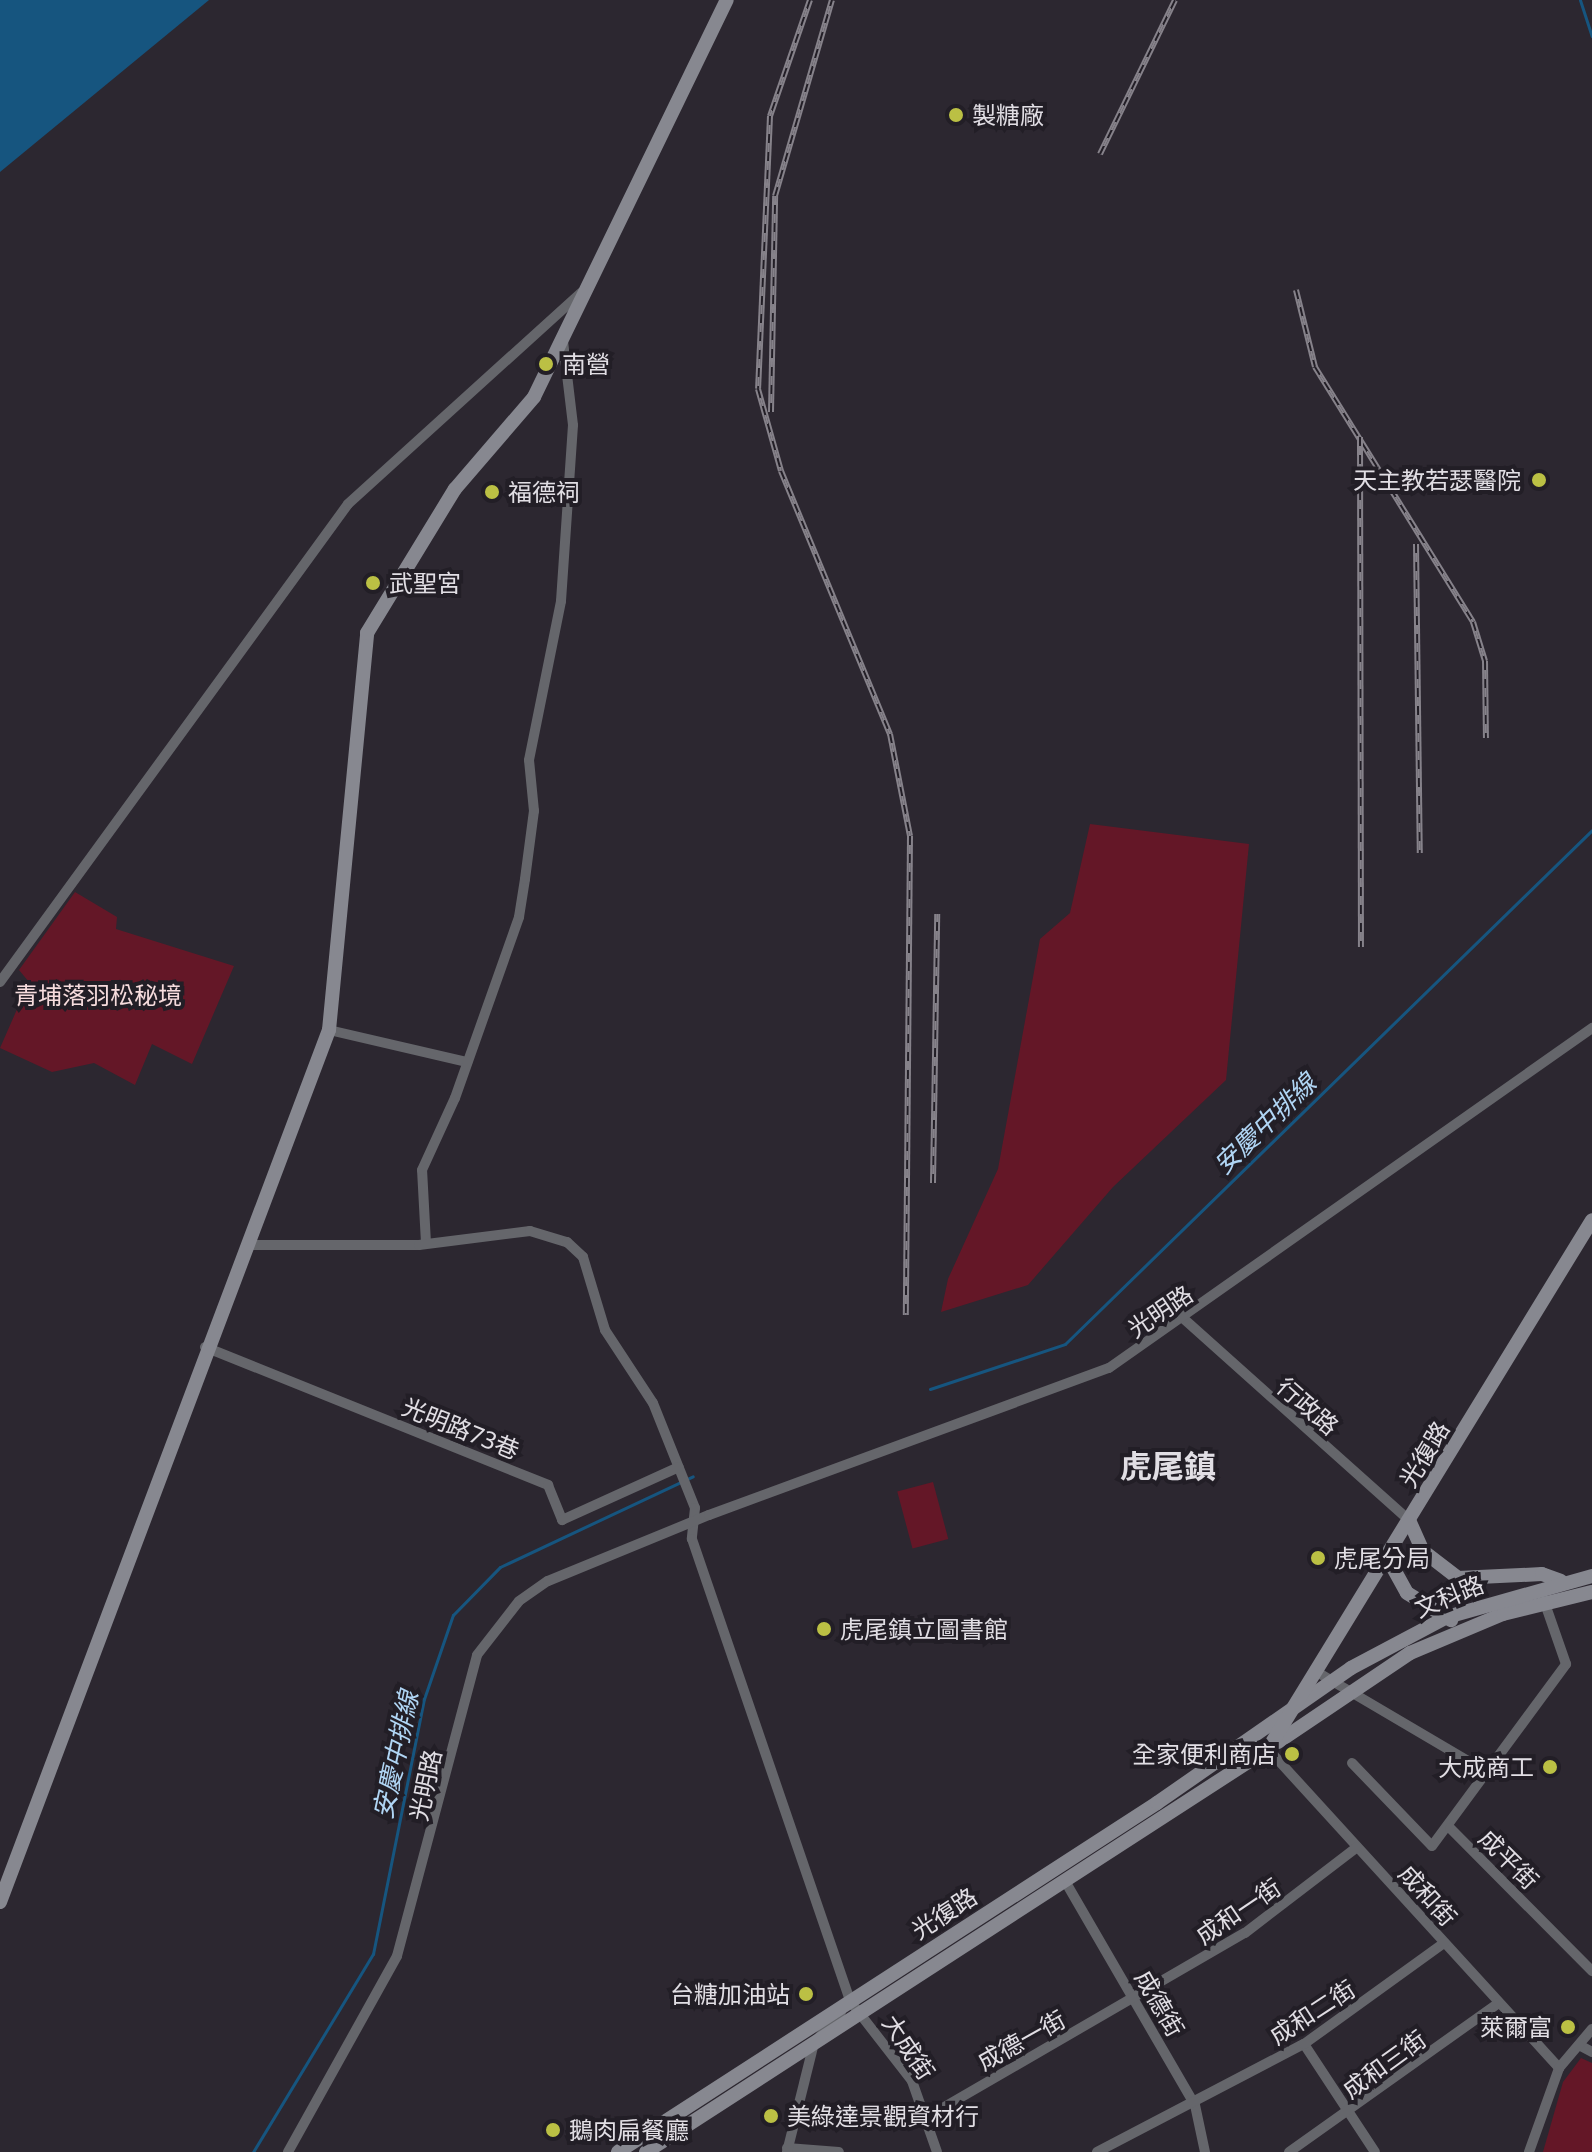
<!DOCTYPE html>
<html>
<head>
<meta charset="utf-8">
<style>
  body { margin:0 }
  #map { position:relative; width:1592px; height:2152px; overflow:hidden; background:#2c2730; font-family:"Noto Sans","Noto Sans TC",sans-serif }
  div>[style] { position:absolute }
  .green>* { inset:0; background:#641727; transform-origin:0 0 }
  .water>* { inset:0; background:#16557f }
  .stream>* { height:3px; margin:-1.5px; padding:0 1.5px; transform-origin:1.5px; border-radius:1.5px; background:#16557f }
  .street>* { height:10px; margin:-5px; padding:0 5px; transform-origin:5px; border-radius:5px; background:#65666b }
  .secondary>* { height:14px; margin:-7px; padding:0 7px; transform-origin:7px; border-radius:7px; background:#878890 }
  .rail>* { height:6px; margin-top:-3px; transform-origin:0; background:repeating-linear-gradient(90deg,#221e26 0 9px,#86828a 0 18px); box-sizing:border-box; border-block:2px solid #86828a }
  .dots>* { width:22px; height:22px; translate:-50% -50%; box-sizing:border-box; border:4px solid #221e26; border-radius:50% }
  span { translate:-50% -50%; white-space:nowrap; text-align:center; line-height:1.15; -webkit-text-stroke:8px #221e26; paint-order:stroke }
  .poi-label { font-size:24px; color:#e1dee4 }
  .left { translate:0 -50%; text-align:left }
  .right { translate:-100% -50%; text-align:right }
  .park-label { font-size:24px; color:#f6dcdd }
  .street-label { font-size:24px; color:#e1dee4 }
  .water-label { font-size:26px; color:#b0d5f4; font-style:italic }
  .district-label { font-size:32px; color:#e1dee4; font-weight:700 }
</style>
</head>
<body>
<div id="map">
  <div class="green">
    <i style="clip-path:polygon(1090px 824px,1249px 844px,1226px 1080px,1113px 1187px,1028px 1285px,941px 1312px,948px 1279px,998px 1169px,1040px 939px,1070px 913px)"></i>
    <i style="clip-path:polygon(75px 892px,117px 917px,116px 929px,234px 966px,192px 1064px,152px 1044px,135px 1085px,94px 1063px,52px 1072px,0 1048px,29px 982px,19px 970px)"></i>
    <i style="left:933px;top:1482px;width:59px;height:37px;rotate:75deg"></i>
    <i style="clip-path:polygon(1581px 2058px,1592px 2063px,1592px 2152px,1543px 2152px,1563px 2082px)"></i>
  </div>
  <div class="water">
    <i style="clip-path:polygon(0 0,209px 0,0 172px)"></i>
  </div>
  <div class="stream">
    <i style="left:1580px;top:0;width:38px;rotate:72deg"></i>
    <i style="left:930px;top:1389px;width:142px;rotate:-18.4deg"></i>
    <i style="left:1065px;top:1344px;width:736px;rotate:-44.28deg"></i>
    <i style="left:253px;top:2152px;width:232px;rotate:-58.8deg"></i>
    <i style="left:373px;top:1954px;width:260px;rotate:-78.7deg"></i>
    <i style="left:424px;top:1699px;width:89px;rotate:-71deg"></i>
    <i style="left:453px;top:1615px;width:67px;rotate:-45.6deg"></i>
    <i style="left:500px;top:1567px;width:213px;rotate:-25.2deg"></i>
  </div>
  <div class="street">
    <i style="left:0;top:982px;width:591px;rotate:-53.94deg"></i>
    <i style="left:348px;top:504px;width:314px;rotate:-42.2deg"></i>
    <i style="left:329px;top:1030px;width:142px;rotate:13.1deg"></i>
    <i style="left:426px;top:1243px;width:73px;rotate:-93.1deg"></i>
    <i style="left:422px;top:1170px;width:79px;rotate:-65.4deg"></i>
    <i style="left:455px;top:1098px;width:192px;rotate:-70.5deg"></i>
    <i style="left:519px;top:917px;width:38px;rotate:-81deg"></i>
    <i style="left:525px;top:879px;width:69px;rotate:-82.5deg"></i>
    <i style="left:534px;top:811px;width:51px;rotate:-95.6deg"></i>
    <i style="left:529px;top:760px;width:162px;rotate:-78.6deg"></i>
    <i style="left:561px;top:601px;width:176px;rotate:-86.1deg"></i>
    <i style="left:573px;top:425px;width:85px;rotate:-96.8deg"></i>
    <i style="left:248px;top:1245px;width:171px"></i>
    <i style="left:419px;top:1245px;width:112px;rotate:-7.2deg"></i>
    <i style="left:530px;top:1231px;width:39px;rotate:17deg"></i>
    <i style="left:567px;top:1242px;width:22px;rotate:43deg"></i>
    <i style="left:583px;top:1257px;width:76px;rotate:73.2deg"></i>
    <i style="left:605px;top:1330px;width:87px;rotate:56.7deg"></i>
    <i style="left:653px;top:1403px;width:113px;rotate:68.2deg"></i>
    <i style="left:695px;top:1508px;width:31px;rotate:96deg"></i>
    <i style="left:692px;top:1539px;width:488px;rotate:71.1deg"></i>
    <i style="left:850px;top:2001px;width:101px;rotate:52.2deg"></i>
    <i style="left:912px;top:2081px;width:75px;rotate:70.6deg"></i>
    <i style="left:1184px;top:1319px;width:302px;rotate:41.8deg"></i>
    <i style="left:205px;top:1347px;width:370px;rotate:21.9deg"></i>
    <i style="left:548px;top:1485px;width:38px;rotate:68deg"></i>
    <i style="left:562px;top:1520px;width:128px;rotate:-24.4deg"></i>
    <i style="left:1317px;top:1672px;width:201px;rotate:30.5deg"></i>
    <i style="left:1268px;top:1749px;width:432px;rotate:47.6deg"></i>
    <i style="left:1352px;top:1763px;width:115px;rotate:46.1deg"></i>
    <i style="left:1432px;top:1846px;width:226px;rotate:-53.6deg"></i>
    <i style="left:1566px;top:1664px;width:67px;rotate:-109.2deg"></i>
    <i style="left:1450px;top:1828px;width:202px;rotate:45.2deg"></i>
    <i style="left:1065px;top:1881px;width:259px;rotate:59.9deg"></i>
    <i style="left:1195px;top:2105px;width:48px;rotate:78deg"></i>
    <i style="left:1304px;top:2044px;width:129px;rotate:56.7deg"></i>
    <i style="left:1579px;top:2045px;width:15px;rotate:28deg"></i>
    <i style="left:927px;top:2117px;width:367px;rotate:-30.1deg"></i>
    <i style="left:1245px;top:1933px;width:141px;rotate:-37.5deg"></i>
    <i style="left:787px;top:2148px;width:52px;rotate:4.4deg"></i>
    <i style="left:288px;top:2152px;width:224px;rotate:-60.9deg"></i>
    <i style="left:397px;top:1956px;width:311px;rotate:-75.1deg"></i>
    <i style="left:477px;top:1655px;width:68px;rotate:-52.1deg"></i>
    <i style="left:519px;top:1601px;width:35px;rotate:-35deg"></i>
    <i style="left:548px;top:1581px;width:174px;rotate:-22.3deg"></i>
    <i style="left:709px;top:1515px;width:426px;rotate:-20.2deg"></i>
    <i style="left:1109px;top:1368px;width:591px;rotate:-35.14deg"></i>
    <i style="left:787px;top:2152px;width:112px;rotate:-76.1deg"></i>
    <i style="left:814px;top:2043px;width:41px;rotate:-48.9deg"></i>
    <i style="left:1097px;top:2152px;width:233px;rotate:-27.6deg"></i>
    <i style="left:1304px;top:2044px;width:173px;rotate:-35.8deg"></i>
    <i style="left:1289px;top:2152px;width:257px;rotate:-35.4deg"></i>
    <i style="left:1529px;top:2152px;width:89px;rotate:-70.3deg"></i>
    <i style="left:1559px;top:2068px;width:51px;rotate:-49.8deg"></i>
  </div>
  <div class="secondary">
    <i style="left:1409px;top:1520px;width:34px;rotate:66deg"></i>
    <i style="left:1423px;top:1551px;width:44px;rotate:37.6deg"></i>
    <i style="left:1458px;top:1578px;width:84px;rotate:-2.7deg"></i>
    <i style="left:1542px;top:1574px;width:20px;rotate:20deg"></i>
    <i style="left:1386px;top:1555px;width:43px;rotate:61.1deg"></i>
    <i style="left:1407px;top:1593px;width:52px;rotate:31.5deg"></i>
    <i style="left:1278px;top:1742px;width:159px;rotate:-34deg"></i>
    <i style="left:1410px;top:1653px;width:101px;rotate:-22.8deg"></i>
    <i style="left:1503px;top:1614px;width:92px;rotate:-13.9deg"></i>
    <i style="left:0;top:1902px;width:932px;rotate:-69.33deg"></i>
    <i style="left:329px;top:1030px;width:399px;rotate:-84.5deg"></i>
    <i style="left:367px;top:633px;width:169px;rotate:-58.6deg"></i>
    <i style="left:455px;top:489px;width:121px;rotate:-49.3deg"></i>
    <i style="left:534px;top:397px;width:441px;rotate:-64.1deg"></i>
    <i style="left:618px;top:2152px;width:642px;rotate:-32.92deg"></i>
    <i style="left:1157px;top:1803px;width:236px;rotate:-34.8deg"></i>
    <i style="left:1351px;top:1668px;width:109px;rotate:-28deg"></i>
    <i style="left:1447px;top:1617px;width:151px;rotate:-15.8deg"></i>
    <i style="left:646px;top:2152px;width:741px;rotate:-32.94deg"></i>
    <i style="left:1268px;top:1749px;width:620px;rotate:-58.51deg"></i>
  </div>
  <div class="rail">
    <i style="left:810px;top:0;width:123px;rotate:109deg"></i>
    <i style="left:770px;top:116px;width:273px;rotate:92.5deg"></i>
    <i style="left:758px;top:389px;width:85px;rotate:74.3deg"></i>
    <i style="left:781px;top:471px;width:285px;rotate:67.5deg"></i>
    <i style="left:890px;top:734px;width:104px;rotate:78.9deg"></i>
    <i style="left:910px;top:836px;width:479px;rotate:90.5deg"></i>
    <i style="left:1100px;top:154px;width:171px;rotate:-64deg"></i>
    <i style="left:1296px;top:290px;width:79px;rotate:76.1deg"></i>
    <i style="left:1315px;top:367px;width:300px;rotate:58.2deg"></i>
    <i style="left:1473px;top:622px;width:41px;rotate:72.9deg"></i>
    <i style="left:1485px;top:661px;width:77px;rotate:89.3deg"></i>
    <i style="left:771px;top:412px;width:216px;rotate:-88.9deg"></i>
    <i style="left:775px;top:196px;width:204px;rotate:-73.8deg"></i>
    <i style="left:1360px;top:437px;width:510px;rotate:89.89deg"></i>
    <i style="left:1416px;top:544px;width:309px;rotate:89.3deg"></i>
    <i style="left:933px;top:1183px;width:269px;rotate:-89.1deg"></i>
  </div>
  <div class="dots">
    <i style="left:956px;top:115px;background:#bbc044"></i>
    <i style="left:546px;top:364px;background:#bbc044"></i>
    <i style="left:1539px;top:480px;background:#bbc044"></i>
    <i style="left:492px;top:492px;background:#bbc044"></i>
    <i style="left:373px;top:583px;background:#bbc044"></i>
    <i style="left:1318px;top:1558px;background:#bbc044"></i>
    <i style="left:824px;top:1629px;background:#bbc044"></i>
    <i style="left:1292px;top:1754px;background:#bbc044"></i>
    <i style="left:1550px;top:1767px;background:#bbc044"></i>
    <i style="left:806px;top:1994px;background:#bbc044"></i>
    <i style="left:1568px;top:2027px;background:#bbc044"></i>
    <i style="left:771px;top:2116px;background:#bbc044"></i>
    <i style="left:553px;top:2130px;background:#bbc044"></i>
  </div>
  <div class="poi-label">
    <span class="left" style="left:972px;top:115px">製糖廠</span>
    <span class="left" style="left:562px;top:364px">南營</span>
    <span class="right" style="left:1521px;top:480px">天主教若瑟醫院</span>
    <span class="left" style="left:508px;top:492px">福德祠</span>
    <span class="left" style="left:389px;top:583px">武聖宮</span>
    <span class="left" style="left:1334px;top:1558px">虎尾分局</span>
    <span class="left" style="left:840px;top:1629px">虎尾鎮立圖書館</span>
    <span class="right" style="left:1276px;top:1754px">全家便利商店</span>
    <span class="right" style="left:1534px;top:1767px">大成商工</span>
    <span class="right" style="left:790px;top:1994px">台糖加油站</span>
    <span class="right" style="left:1552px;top:2027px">萊爾富</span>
    <span class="left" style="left:787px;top:2116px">美綠達景觀資材行</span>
    <span class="left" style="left:569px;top:2130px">鵝肉扁餐廳</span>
  </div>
  <div class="park-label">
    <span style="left:98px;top:995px">青埔落羽松秘境</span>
  </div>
  <div class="street-label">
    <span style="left:1160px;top:1311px;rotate:-34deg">光明路</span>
    <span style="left:1308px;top:1406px;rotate:41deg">行政路</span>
    <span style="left:461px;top:1428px;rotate:22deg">光明路73巷</span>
    <span style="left:1424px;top:1454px;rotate:-59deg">光復路</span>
    <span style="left:1449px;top:1596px;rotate:-22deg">文科路</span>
    <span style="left:425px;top:1785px;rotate:-78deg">光明路</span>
    <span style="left:1509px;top:1859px;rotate:45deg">成平街</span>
    <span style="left:1428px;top:1895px;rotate:48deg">成和街</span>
    <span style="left:1238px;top:1911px;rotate:-34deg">成和一街</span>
    <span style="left:944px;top:1913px;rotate:-33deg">光復路</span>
    <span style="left:1160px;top:2003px;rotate:60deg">成德街</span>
    <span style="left:1312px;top:2012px;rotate:-33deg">成和二街</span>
    <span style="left:1021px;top:2040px;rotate:-29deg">成德一街</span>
    <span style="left:909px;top:2047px;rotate:56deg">大成街</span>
    <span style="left:1384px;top:2064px;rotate:-36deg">成和三街</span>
  </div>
  <div class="water-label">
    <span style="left:1265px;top:1124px;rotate:-44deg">安慶中排線</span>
    <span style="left:396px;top:1755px;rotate:-78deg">安慶中排線</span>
  </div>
  <div class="district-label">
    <span style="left:1168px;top:1466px">虎尾鎮</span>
  </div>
</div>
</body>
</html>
